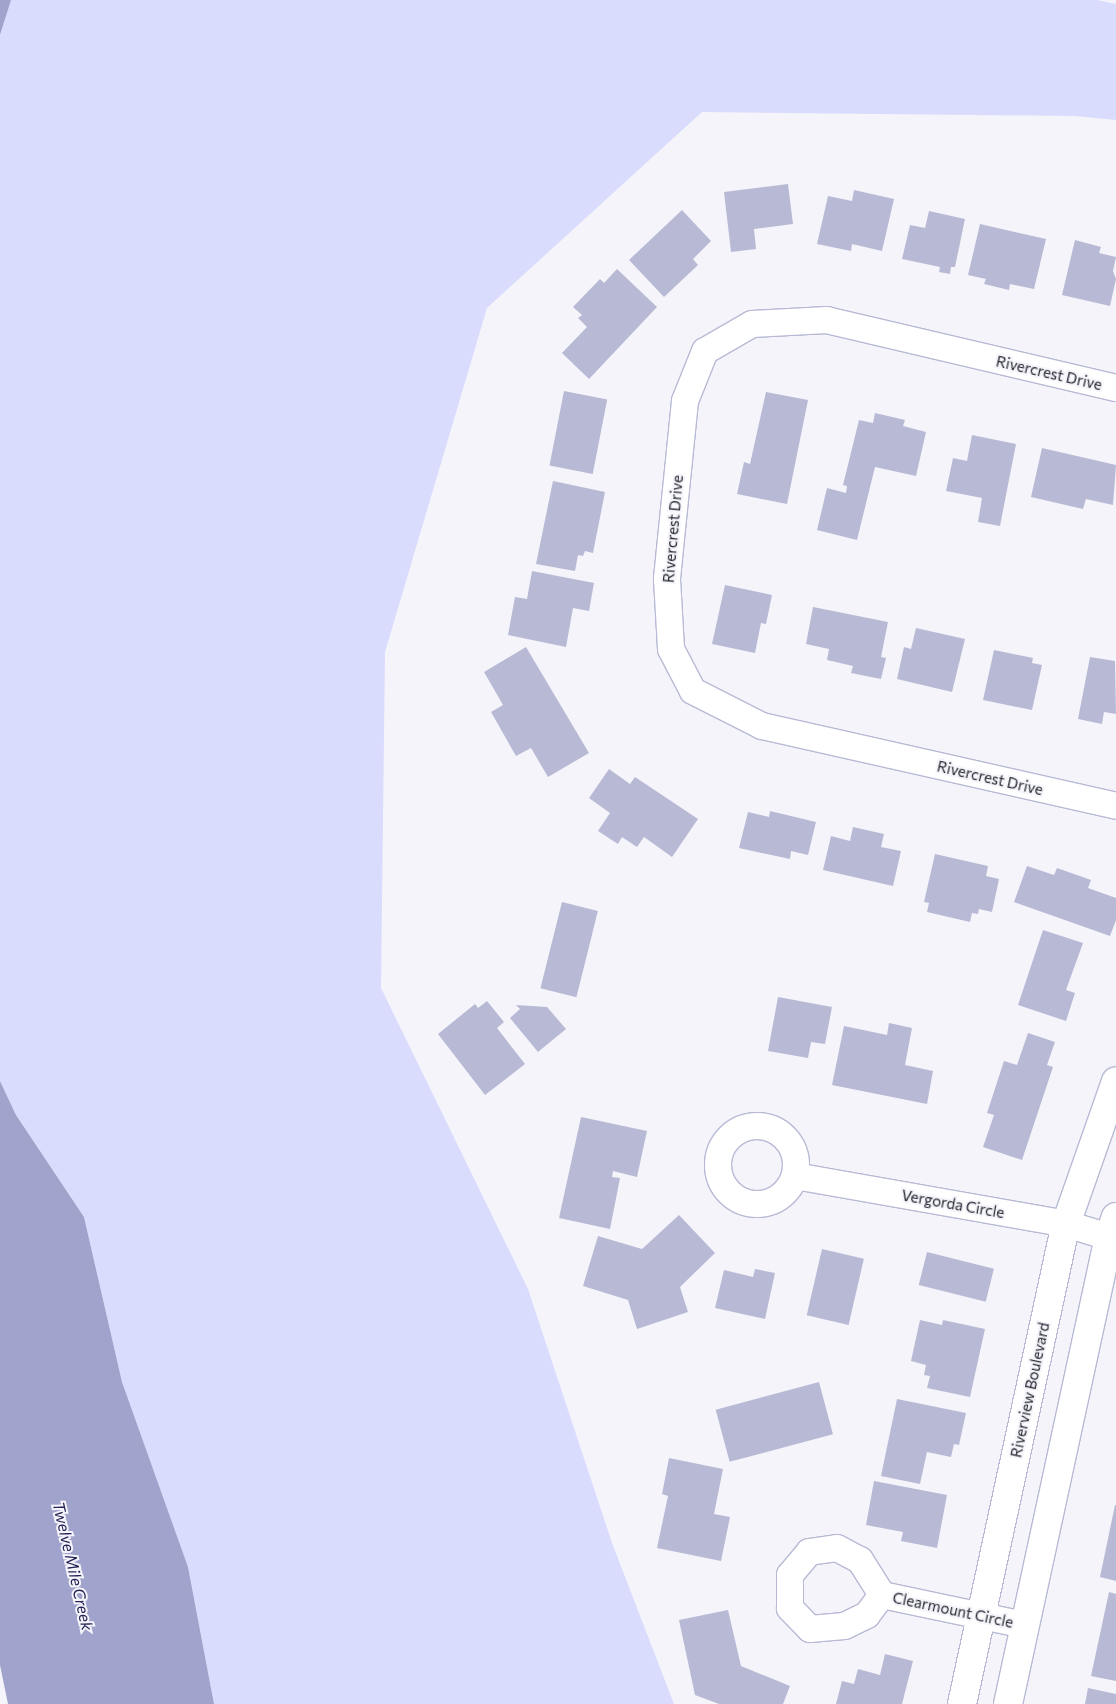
<!DOCTYPE html>
<html>
<head>
<meta charset="utf-8">
<style>
  body { margin:0 }
  #map { position:relative; width:1116px; height:1704px; overflow:hidden; background:#f4f4fa; font-family:Commissioner,sans-serif }
  div>[style] { position:absolute }
  .green>* { inset:0; background:#dadcfd }
  .water>* { inset:0; background:#a0a3cb }
  .building>* { inset:0; background:#b8bad5; transform-origin:0 0 }
  .roads { filter:drop-shadow(1px 0 #b8bad5) drop-shadow(-1px 0 #b8bad5) drop-shadow(0 1px #b8bad5) drop-shadow(0 -1px #b8bad5) }
  .street>* { height:26px; margin:-13px; padding:0 13px; transform-origin:13px; border-radius:13px; background:#fff }
  .street>.ring { margin:-13px; padding:0; box-sizing:content-box; background:none; border:26px solid #fff; border-radius:50% }
  .secondary>* { height:28px; margin:-14px; padding:0 14px; transform-origin:14px; border-radius:14px; background:#fff }
  span { translate:-50% -50%; white-space:nowrap; text-align:center; line-height:1.15; -webkit-text-stroke:4px #f4f4fa; paint-order:stroke }
  .street-label { font-size:15px; color:#252630 }
  .water-label { font-size:16px; color:#262457; font-style:italic }
</style>
</head>
<body>
<div id="map">
  <div class="green">
    <i style="clip-path:polygon(11px 0,1097px 0,1116px 4px,1116px 120px,1075px 116px,702px 112px,487px 308px,385px 652px,381px 988px,528px 1289px,612px 1543px,674px 1704px,214px 1704px,188px 1567px,122px 1382px,84px 1217px,16px 1115px,0 1081px,0 35px)"></i>
  </div>
  <div class="water">
    <i style="clip-path:polygon(0 0,11px 0,0 35px)"></i>
    <i style="clip-path:polygon(0 1081px,16px 1115px,84px 1217px,122px 1382px,188px 1567px,214px 1704px,8px 1704px,0 1665px)"></i>
  </div>
  <div class="building">
    <i style="clip-path:polygon(788px 184px,793px 224px,754px 229px,756px 249px,731px 252px,724px 192px)"></i>
    <i style="clip-path:polygon(854px 190px,894px 199px,882px 251px,852px 244px,851px 251px,817px 244px,828px 196px,852px 201px)"></i>
    <i style="clip-path:polygon(682px 210px,711px 241px,693px 259px,698px 265px,664px 297px,629px 260px)"></i>
    <i style="clip-path:polygon(929px 211px,965px 219px,955px 267px,951px 267px,950px 274px,939px 272px,940px 267px,902px 259px,910px 225px,925px 228px)"></i>
    <i style="clip-path:polygon(980px 224px,1046px 239px,1034px 289px,1010px 284px,1009px 290px,984px 284px,986px 279px,968px 275px)"></i>
    <i style="clip-path:polygon(1075px 240px,1101px 247px,1099px 253px,1116px 257px,1113px 271px,1116px 279px,1110px 306px,1062px 295px)"></i>
    <i style="clip-path:polygon(617px 269px,657px 307px,589px 379px,562px 353px,587px 327px,578px 318px,582px 315px,573px 307px,600px 279px,604px 283px)"></i>
    <i style="left:564px;top:391px;width:44px;height:76px;rotate:11deg"></i>
    <i style="clip-path:polygon(766px 392px,808px 400px,787px 504px,737px 494px,744px 462px,750px 464px)"></i>
    <i style="clip-path:polygon(875px 413px,905px 420px,903px 426px,926px 432px,916px 476px,875px 467px,857px 540px,817px 530px,827px 488px,846px 493px,847px 486px,843px 485px,859px 420px,873px 423px)"></i>
    <i style="clip-path:polygon(972px 435px,1016px 444px,1000px 526px,978px 522px,982px 498px,946px 491px,953px 458px,967px 461px)"></i>
    <i style="clip-path:polygon(1042px 448px,1116px 465px,1113px 505px,1086px 499px,1083px 509px,1031px 497px)"></i>
    <i style="clip-path:polygon(553px 481px,605px 492px,593px 553px,585px 551px,583px 556px,578px 555px,575px 571px,536px 564px)"></i>
    <i style="clip-path:polygon(532px 571px,594px 583px,589px 611px,573px 608px,566px 647px,508px 635px,515px 597px,527px 599px)"></i>
    <i style="clip-path:polygon(725px 585px,772px 595px,766px 624px,761px 623px,755px 653px,712px 644px)"></i>
    <i style="clip-path:polygon(813px 607px,888px 622px,881px 657px,886px 658px,881px 679px,851px 673px,853px 666px,827px 660px,829px 649px,806px 644px)"></i>
    <i style="clip-path:polygon(916px 628px,965px 639px,952px 692px,897px 679px,904px 647px,911px 649px)"></i>
    <i style="clip-path:polygon(526px 647px,589px 753px,548px 777px,531px 748px,516px 756px,491px 712px,503px 705px,484px 672px)"></i>
    <i style="clip-path:polygon(994px 650px,1033px 658px,1032px 663px,1042px 665px,1032px 710px,983px 700px)"></i>
    <i style="clip-path:polygon(1090px 657px,1115px 661px,1116px 714px,1104px 712px,1102px 724px,1078px 719px)"></i>
    <i style="clip-path:polygon(609px 769px,630px 784px,635px 777px,698px 819px,672px 857px,644px 837px,637px 847px,622px 837px,618px 844px,598px 831px,610px 813px,589px 798px)"></i>
    <i style="clip-path:polygon(770px 811px,816px 822px,808px 855px,791px 851px,790px 859px,739px 848px,748px 812px,769px 817px)"></i>
    <i style="clip-path:polygon(853px 827px,884px 834px,881px 847px,901px 851px,893px 886px,823px 870px,831px 836px,850px 841px)"></i>
    <i style="clip-path:polygon(935px 854px,988px 866px,986px 876px,999px 879px,992px 912px,979px 909px,978px 914px,972px 913px,970px 922px,927px 912px,929px 903px,924px 902px)"></i>
    <i style="clip-path:polygon(1027px 866px,1054px 875px,1057px 868px,1091px 880px,1088px 888px,1116px 898px,1116px 920px,1110px 936px,1014px 902px)"></i>
    <i style="left:562px;top:902px;width:37px;height:89px;rotate:14deg"></i>
    <i style="clip-path:polygon(1043px 930px,1083px 943px,1066px 990px,1075px 993px,1066px 1021px,1018px 1005px)"></i>
    <i style="clip-path:polygon(778px 997px,832px 1007px,825px 1044px,811px 1042px,808px 1058px,768px 1051px)"></i>
    <i style="clip-path:polygon(487px 1001px,504px 1022px,497px 1028px,525px 1064px,485px 1095px,438px 1034px,475px 1004px,478px 1008px)"></i>
    <i style="clip-path:polygon(516px 1005px,547px 1007px,566px 1029px,538px 1052px,510px 1018px,520px 1009px)"></i>
    <i style="clip-path:polygon(889px 1023px,912px 1028px,905px 1065px,933px 1071px,927px 1104px,832px 1085px,844px 1026px,887px 1035px)"></i>
    <i style="clip-path:polygon(1028px 1033px,1055px 1042px,1047px 1065px,1053px 1067px,1022px 1160px,983px 1147px,994px 1115px,987px 1113px,1004px 1061px,1017px 1065px)"></i>
    <i style="clip-path:polygon(581px 1117px,647px 1131px,637px 1177px,613px 1171px,612px 1177px,620px 1178px,610px 1229px,559px 1218px)"></i>
    <i style="clip-path:polygon(679px 1215px,715px 1253px,680px 1287px,688px 1312px,637px 1329px,628px 1300px,583px 1286px,598px 1236px,642px 1249px)"></i>
    <i style="left:822px;top:1249px;width:43px;height:68px;rotate:13deg"></i>
    <i style="left:927px;top:1252px;width:69px;height:34px;rotate:14deg"></i>
    <i style="clip-path:polygon(755px 1269px,775px 1273px,765px 1319px,715px 1308px,724px 1270px,753px 1277px)"></i>
    <i style="clip-path:polygon(920px 1320px,942px 1325px,943px 1320px,985px 1329px,970px 1397px,927px 1388px,930px 1376px,924px 1375px,926px 1365px,911px 1361px)"></i>
    <i style="left:819px;top:1382px;width:54px;height:107px;rotate:75deg"></i>
    <i style="clip-path:polygon(897px 1399px,966px 1413px,959px 1445px,954px 1444px,951px 1457px,927px 1452px,920px 1484px,881px 1476px)"></i>
    <i style="clip-path:polygon(669px 1458px,723px 1469px,714px 1514px,730px 1517px,721px 1561px,657px 1548px,668px 1496px,662px 1494px)"></i>
    <i style="clip-path:polygon(874px 1481px,947px 1495px,937px 1548px,901px 1541px,903px 1532px,866px 1525px)"></i>
    <i style="clip-path:polygon(1115px 1505px,1116px 1505px,1116px 1581px,1100px 1577px)"></i>
    <i style="clip-path:polygon(1109px 1592px,1116px 1594px,1116px 1681px,1091px 1676px)"></i>
    <i style="clip-path:polygon(728px 1610px,741px 1666px,790px 1686px,783px 1704px,719px 1704px,695px 1695px,679px 1620px)"></i>
    <i style="clip-path:polygon(885px 1654px,913px 1661px,902px 1704px,836px 1704px,842px 1681px,854px 1684px,858px 1669px,880px 1675px)"></i>
    <i style="clip-path:polygon(1088px 1688px,1116px 1694px,1116px 1704px,1085px 1704px)"></i>
  </div>
  <div class="roads">
    <div class="street">
      <i style="left:1116px;top:388px;width:297px;rotate:-166.8deg"></i>
      <i style="left:827px;top:320px;width:75px;rotate:176.9deg"></i>
      <i style="left:752px;top:324px;width:54px;rotate:150.1deg"></i>
      <i style="left:705px;top:351px;width:54px;rotate:111.8deg"></i>
      <i style="left:685px;top:401px;width:179px;rotate:95.8deg"></i>
      <i style="left:667px;top:579px;width:70px;rotate:86.7deg"></i>
      <i style="left:671px;top:649px;width:47px;rotate:62.4deg"></i>
      <i style="left:693px;top:691px;width:77px;rotate:26.9deg"></i>
      <i style="left:762px;top:726px;width:363px;rotate:12.7deg"></i>
      <i class="ring" style="left:718px;top:1126px;width:52px;height:52px"></i>
      <i style="left:795px;top:1176px;width:275px;rotate:10deg"></i>
      <i style="left:1066px;top:1224px;width:45px;rotate:16.8deg"></i>
      <i style="left:882px;top:1595px;width:25px;rotate:127deg"></i>
      <i style="left:867px;top:1615px;width:25px;rotate:154deg"></i>
      <i style="left:844px;top:1626px;width:34px;rotate:175deg"></i>
      <i style="left:810px;top:1629px;width:29px;rotate:-134deg"></i>
      <i style="left:790px;top:1608px;width:33px;rotate:-90deg"></i>
      <i style="left:790px;top:1575px;width:30px;rotate:-50deg"></i>
      <i style="left:809px;top:1552px;width:28px;rotate:-8deg"></i>
      <i style="left:837px;top:1548px;width:26px;rotate:28deg"></i>
      <i style="left:860px;top:1560px;width:41px;rotate:57.8deg"></i>
      <i style="left:882px;top:1595px;width:145px;rotate:11.9deg"></i>
    </div>
    <div class="secondary">
      <i style="left:962px;top:1704px;width:491px;rotate:-77.8deg"></i>
      <i style="left:1066px;top:1224px;width:151px;rotate:-70.7deg"></i>
      <i style="left:1008px;top:1704px;width:478px;rotate:-77.8deg"></i>
      <i style="left:1109px;top:1237px;width:21px;rotate:-71deg"></i>
    </div>
  </div>
  <div class="street-label">
    <span style="left:1049px;top:373px;rotate:13deg">Rivercrest Drive</span>
    <span style="left:673px;top:529px;rotate:-85deg">Rivercrest Drive</span>
    <span style="left:990px;top:778px;rotate:13deg">Rivercrest Drive</span>
    <span style="left:953px;top:1204px;rotate:10deg">Vergorda Circle</span>
    <span style="left:1030px;top:1390px;rotate:-78deg">Riverview Boulevard</span>
    <span style="left:953px;top:1610px;rotate:12deg">Clearmount Circle</span>
  </div>
  <div class="water-label">
    <span style="left:73px;top:1566px;rotate:77deg">Twelve Mile Creek</span>
  </div>
</div>
</body>
</html>
